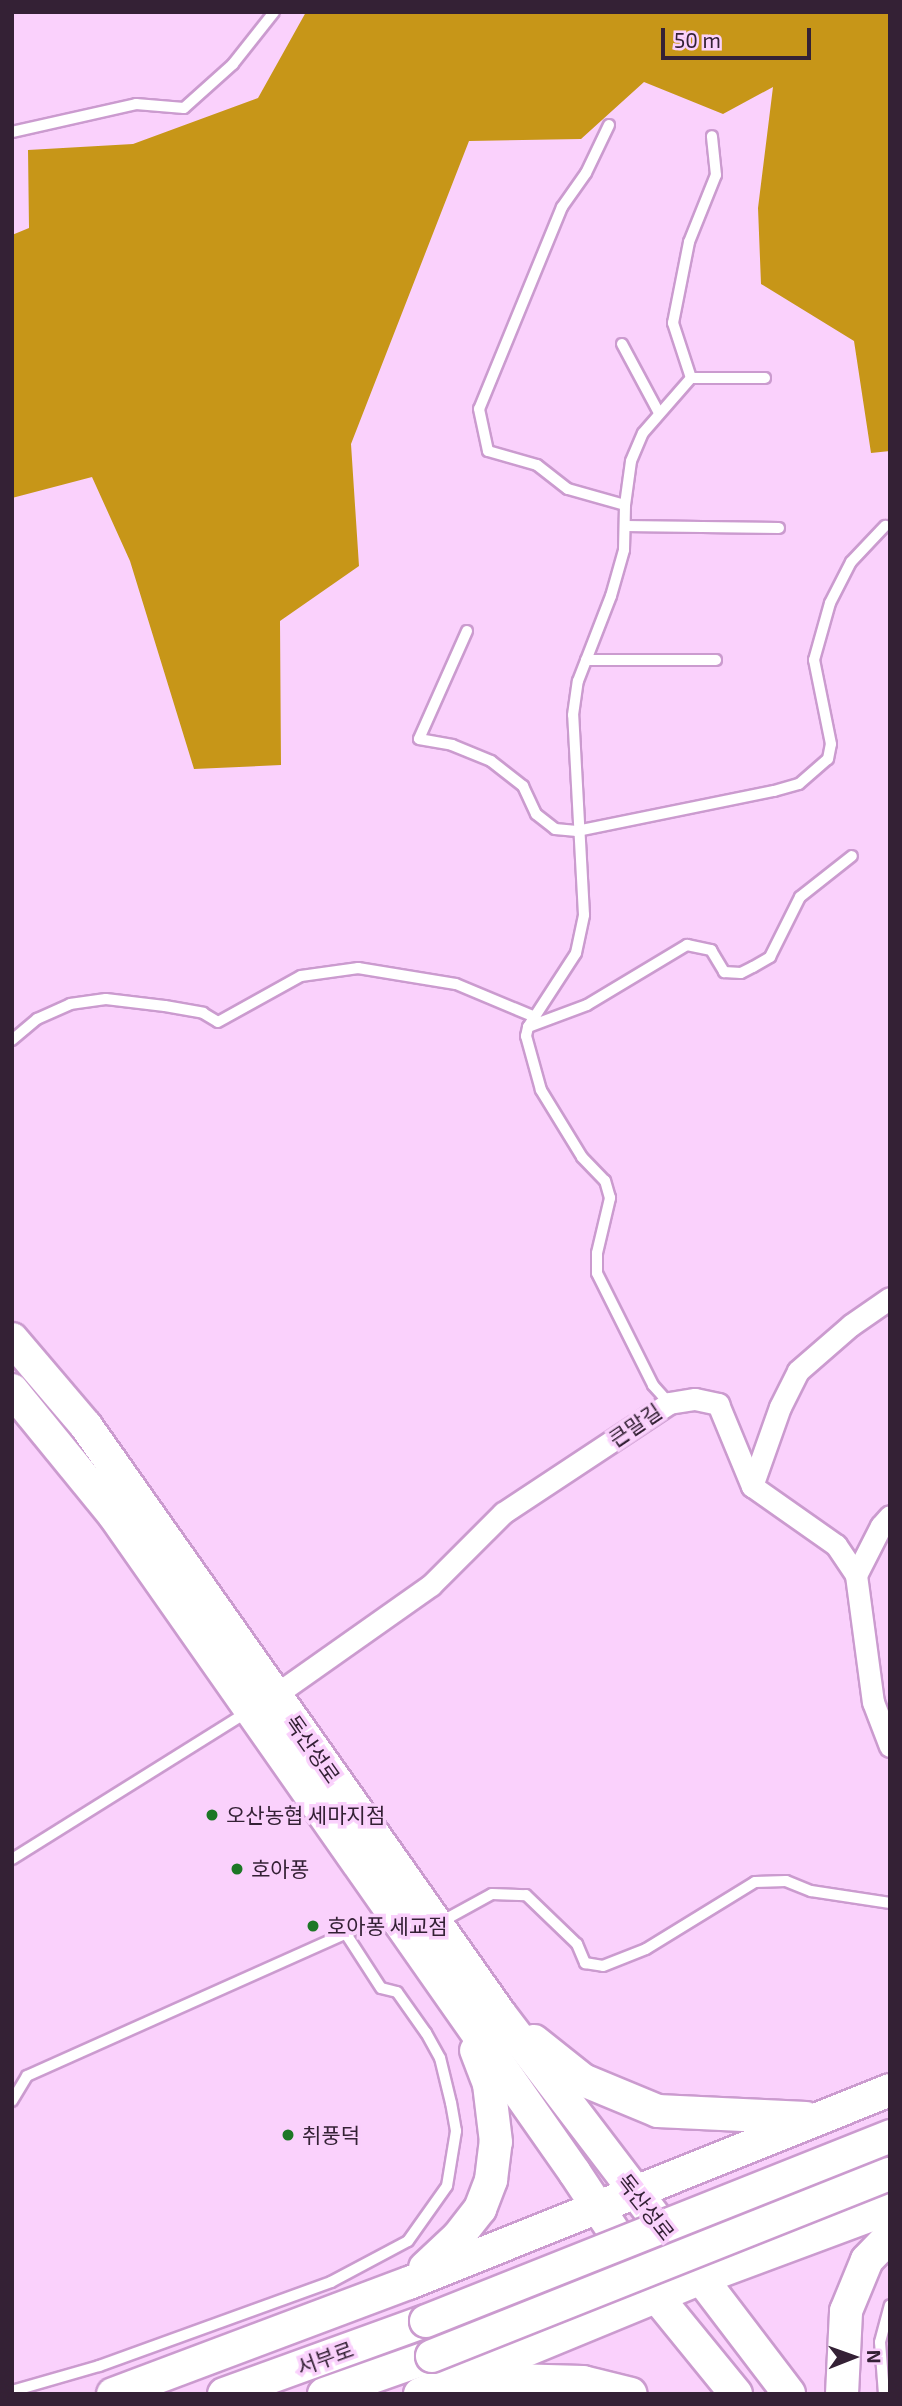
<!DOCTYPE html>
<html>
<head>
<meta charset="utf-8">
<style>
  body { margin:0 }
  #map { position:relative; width:902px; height:2406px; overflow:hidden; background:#fad1fc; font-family:"Exo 2","Noto Sans KR",sans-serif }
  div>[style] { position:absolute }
  .forest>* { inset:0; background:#c79618 }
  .roads { filter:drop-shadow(2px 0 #cb9bcf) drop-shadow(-2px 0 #cb9bcf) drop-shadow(0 2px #cb9bcf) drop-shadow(0 -2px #cb9bcf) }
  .lane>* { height:10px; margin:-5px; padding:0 5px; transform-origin:5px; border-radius:5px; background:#fff }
  .street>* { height:21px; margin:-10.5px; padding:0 10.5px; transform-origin:10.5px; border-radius:10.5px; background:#fff }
  .secondary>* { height:32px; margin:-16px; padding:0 16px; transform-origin:16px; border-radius:16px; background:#fff }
  .bridges { filter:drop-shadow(2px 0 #cb9bcf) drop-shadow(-2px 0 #cb9bcf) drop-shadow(0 2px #cb9bcf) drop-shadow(0 -2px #cb9bcf) }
  .secondary-bridge>* { height:32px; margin:-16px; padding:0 16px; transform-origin:16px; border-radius:16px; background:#fff }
  .dots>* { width:19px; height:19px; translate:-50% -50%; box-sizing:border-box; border:4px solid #fad1fc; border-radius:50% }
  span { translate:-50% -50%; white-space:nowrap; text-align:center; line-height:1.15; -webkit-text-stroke:7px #fad1fc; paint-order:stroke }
  .street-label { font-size:21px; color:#342135 }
  .poi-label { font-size:21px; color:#342135 }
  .left { translate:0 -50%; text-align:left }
  .frame { position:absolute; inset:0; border:14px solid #342135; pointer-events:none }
  .north { position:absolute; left:818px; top:2322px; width:70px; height:70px; -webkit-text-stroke:5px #fad1fc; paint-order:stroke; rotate:89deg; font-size:19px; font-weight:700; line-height:28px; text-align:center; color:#342135 }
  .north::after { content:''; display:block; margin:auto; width:24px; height:32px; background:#342135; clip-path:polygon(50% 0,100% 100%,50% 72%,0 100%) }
  .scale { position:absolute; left:661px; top:28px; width:150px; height:32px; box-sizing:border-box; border:4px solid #342135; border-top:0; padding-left:9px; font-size:21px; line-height:24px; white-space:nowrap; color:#342135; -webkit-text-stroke:5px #fad1fc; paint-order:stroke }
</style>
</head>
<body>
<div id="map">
  <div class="forest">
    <i style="clip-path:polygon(306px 12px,890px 12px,890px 451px,871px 453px,854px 341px,761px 284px,758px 208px,773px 87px,723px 114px,644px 82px,581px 139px,469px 141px,351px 444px,359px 566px,280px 621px,281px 765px,194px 769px,130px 561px,92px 477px,12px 498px,12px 235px,29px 228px,28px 150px,133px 144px,258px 98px)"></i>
  </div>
  <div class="roads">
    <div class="lane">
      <i style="left:609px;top:125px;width:53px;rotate:115.6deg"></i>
      <i style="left:586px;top:173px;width:42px;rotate:125.2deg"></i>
      <i style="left:562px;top:207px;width:218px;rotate:112.3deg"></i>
      <i style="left:479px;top:409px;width:43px;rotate:77.9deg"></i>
      <i style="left:488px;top:451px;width:51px;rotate:15.9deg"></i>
      <i style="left:537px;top:465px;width:39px;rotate:38deg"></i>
      <i style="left:568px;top:489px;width:59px;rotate:15.7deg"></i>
      <i style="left:12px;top:132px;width:127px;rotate:-12.7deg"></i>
      <i style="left:136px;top:104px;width:48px;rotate:4.8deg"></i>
      <i style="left:184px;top:108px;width:66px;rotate:-41.9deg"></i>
      <i style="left:233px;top:64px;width:66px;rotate:-51.7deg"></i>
      <i style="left:622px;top:344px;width:78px;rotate:61.8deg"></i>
      <i style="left:691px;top:378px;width:74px"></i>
      <i style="left:625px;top:526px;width:154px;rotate:0.7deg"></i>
      <i style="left:467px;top:631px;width:118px;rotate:114deg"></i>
      <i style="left:419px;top:739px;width:34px;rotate:10deg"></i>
      <i style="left:452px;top:745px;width:42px;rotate:22.3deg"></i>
      <i style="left:491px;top:761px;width:41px;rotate:38deg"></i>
      <i style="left:523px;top:786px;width:31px;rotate:65deg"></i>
      <i style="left:536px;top:814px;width:24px;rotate:38deg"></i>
      <i style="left:555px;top:829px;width:22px;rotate:5deg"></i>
      <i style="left:577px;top:831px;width:201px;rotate:-11.5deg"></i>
      <i style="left:774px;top:791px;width:26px;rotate:-16deg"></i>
      <i style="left:799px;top:784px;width:38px;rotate:-41deg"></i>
      <i style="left:828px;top:759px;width:15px;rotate:-79deg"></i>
      <i style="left:831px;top:744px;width:86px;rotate:-101.4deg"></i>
      <i style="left:814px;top:660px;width:59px;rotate:-74.3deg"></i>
      <i style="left:830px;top:603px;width:46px;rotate:-62.9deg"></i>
      <i style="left:851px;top:562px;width:50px;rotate:-46.6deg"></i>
      <i style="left:586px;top:660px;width:130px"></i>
      <i style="left:528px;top:1027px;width:63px;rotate:-20.4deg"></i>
      <i style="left:587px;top:1005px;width:117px;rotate:-31deg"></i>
      <i style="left:687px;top:945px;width:25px;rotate:12deg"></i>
      <i style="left:711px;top:950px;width:26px;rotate:59deg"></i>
      <i style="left:724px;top:972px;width:17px;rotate:3deg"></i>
      <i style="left:741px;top:973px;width:13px;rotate:-27deg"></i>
      <i style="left:753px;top:967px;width:20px;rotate:-30deg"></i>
      <i style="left:770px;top:957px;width:67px;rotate:-63.4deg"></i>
      <i style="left:800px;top:897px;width:66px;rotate:-38.3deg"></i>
      <i style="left:12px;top:1040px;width:33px;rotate:-40deg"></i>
      <i style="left:37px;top:1019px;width:36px;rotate:-24deg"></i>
      <i style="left:70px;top:1004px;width:36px;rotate:-8deg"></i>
      <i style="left:106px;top:999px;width:59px;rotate:6.8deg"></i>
      <i style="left:165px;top:1006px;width:39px;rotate:10deg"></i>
      <i style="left:203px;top:1013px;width:17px;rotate:31deg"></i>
      <i style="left:218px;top:1022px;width:95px;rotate:-29deg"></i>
      <i style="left:301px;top:976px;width:58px;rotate:-8deg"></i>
      <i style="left:358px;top:968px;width:99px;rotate:9.3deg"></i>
      <i style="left:456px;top:984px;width:86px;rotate:22.7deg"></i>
      <i style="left:669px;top:1403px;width:24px;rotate:-132deg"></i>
      <i style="left:653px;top:1385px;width:125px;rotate:-116.6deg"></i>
      <i style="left:597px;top:1273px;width:20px;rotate:-90deg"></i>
      <i style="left:597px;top:1253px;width:57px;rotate:-76.7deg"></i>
      <i style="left:610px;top:1198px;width:18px;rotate:-106deg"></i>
      <i style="left:605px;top:1181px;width:33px;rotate:-134deg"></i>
      <i style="left:582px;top:1157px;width:79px;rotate:-121.5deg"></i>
      <i style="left:541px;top:1090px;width:56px;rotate:-105.5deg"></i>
      <i style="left:526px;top:1036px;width:9px;rotate:-77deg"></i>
      <i style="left:528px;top:1027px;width:88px;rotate:-57deg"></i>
      <i style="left:576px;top:953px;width:39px;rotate:-78deg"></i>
      <i style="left:584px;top:915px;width:200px;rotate:-93.1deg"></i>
      <i style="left:573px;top:715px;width:34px;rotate:-82deg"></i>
      <i style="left:578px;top:681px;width:91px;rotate:-68.8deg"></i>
      <i style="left:611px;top:596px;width:48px;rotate:-74.2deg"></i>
      <i style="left:624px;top:550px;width:45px;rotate:-88.7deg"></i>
      <i style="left:625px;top:505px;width:44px;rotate:-82.2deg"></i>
      <i style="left:631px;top:461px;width:30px;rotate:-67deg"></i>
      <i style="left:643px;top:433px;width:73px;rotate:-48.9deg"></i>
      <i style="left:691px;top:378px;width:58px;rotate:-108.1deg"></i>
      <i style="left:673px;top:323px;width:83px;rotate:-78.8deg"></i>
      <i style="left:689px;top:242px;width:72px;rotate:-68.1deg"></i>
      <i style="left:716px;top:175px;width:39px;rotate:-96deg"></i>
      <i style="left:12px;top:1859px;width:279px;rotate:-32deg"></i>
      <i style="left:439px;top:1923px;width:60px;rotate:-28.7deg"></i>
      <i style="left:492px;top:1894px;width:34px;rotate:2deg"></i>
      <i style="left:526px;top:1895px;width:71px;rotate:43.9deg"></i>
      <i style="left:577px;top:1944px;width:21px;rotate:67deg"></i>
      <i style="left:585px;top:1963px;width:18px;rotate:9deg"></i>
      <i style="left:603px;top:1966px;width:46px;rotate:-21.6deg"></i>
      <i style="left:646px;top:1949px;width:128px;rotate:-31.6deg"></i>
      <i style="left:755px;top:1882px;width:31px;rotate:-2deg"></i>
      <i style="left:786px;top:1881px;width:27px;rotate:22deg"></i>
      <i style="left:811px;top:1891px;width:80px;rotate:8.6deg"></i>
      <i style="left:12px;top:2101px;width:29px;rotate:-59deg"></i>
      <i style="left:27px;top:2076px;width:397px;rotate:-24.1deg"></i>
      <i style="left:12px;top:2391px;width:91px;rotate:-16deg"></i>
      <i style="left:99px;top:2366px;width:247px;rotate:-19.9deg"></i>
      <i style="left:331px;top:2282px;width:87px;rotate:-28deg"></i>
      <i style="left:408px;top:2241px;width:67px;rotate:-54.7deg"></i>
      <i style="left:447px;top:2186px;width:56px;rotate:-80.7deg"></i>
      <i style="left:456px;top:2131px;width:28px;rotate:-100deg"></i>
      <i style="left:451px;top:2103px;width:46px;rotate:-103.7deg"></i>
      <i style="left:440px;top:2058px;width:29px;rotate:-119deg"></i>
      <i style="left:426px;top:2033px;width:50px;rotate:-125.3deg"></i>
      <i style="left:397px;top:1992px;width:16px;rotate:-166deg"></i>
      <i style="left:381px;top:1988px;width:64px;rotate:-122.9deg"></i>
      <i style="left:884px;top:2394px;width:52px;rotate:-94.4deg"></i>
      <i style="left:880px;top:2342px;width:38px;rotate:-75deg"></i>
    </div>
    <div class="street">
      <i style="left:752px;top:1486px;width:84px;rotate:-70.5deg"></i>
      <i style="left:780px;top:1407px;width:40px;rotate:-63.4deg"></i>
      <i style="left:798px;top:1371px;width:70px;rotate:-41deg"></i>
      <i style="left:851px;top:1325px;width:47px;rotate:-34.7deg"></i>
      <i style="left:856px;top:1575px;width:55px;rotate:-63deg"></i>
      <i style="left:881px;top:1526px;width:13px;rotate:-48deg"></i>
      <i style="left:275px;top:1695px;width:191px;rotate:-35.2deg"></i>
      <i style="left:431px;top:1585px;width:102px;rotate:-45deg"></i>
      <i style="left:503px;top:1513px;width:199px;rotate:-33.5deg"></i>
      <i style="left:669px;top:1403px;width:26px;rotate:-9deg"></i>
      <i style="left:695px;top:1399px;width:24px;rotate:12deg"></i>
      <i style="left:718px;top:1404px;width:89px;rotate:67.5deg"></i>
      <i style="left:752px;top:1486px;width:103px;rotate:35.1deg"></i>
      <i style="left:836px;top:1545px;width:36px;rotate:56deg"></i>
      <i style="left:856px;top:1575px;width:128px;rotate:82.4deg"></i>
      <i style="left:873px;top:1702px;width:47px;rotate:68.9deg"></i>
    </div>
    <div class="secondary">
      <i style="left:12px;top:1339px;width:114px;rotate:49.6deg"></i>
      <i style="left:86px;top:1426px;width:719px;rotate:54.85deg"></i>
      <i style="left:500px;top:2014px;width:477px;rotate:52.7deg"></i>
      <i style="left:12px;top:1390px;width:161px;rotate:50.8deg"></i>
      <i style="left:114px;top:1515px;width:803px;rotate:54.98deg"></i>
      <i style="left:575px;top:2173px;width:149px;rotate:56.5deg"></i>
      <i style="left:657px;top:2297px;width:125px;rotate:50.8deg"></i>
      <i style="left:534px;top:2041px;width:63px;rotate:38.5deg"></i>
      <i style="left:583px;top:2080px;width:81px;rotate:22.5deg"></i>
      <i style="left:658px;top:2111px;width:148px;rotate:2.7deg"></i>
      <i style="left:425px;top:2268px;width:45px;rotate:-43.2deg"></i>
      <i style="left:458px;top:2237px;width:36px;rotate:-52deg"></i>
      <i style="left:480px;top:2209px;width:31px;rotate:-69deg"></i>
      <i style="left:491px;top:2180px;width:38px;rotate:-83deg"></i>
      <i style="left:496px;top:2142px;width:58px;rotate:-96.9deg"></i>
      <i style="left:489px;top:2084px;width:36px;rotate:-111deg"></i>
      <i style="left:470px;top:2389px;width:43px;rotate:-12.1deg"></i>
      <i style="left:512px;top:2380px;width:71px;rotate:1.6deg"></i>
      <i style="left:583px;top:2382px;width:49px;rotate:14deg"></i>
      <i style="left:113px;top:2394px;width:316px;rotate:-20.6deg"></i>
      <i style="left:409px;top:2283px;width:518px;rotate:-21.86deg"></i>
      <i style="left:224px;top:2394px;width:215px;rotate:-19.9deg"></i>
      <i style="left:324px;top:2394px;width:114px;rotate:-19.4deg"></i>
      <i style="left:420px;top:2394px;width:305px;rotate:-22.4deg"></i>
      <i style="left:702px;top:2278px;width:201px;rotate:-20.4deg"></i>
      <i style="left:842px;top:2394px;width:83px;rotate:-87.2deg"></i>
      <i style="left:846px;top:2311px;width:55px;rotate:-67.6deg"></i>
      <i style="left:867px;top:2260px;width:33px;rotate:-46deg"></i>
    </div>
  </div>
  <div class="bridges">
    <div class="secondary-bridge">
      <i style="left:426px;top:2321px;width:500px;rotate:-21.7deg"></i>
      <i style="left:432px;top:2356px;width:493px;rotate:-21.7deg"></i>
    </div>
  </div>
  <div class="dots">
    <i style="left:212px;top:1815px;background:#1c7725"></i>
    <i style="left:237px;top:1869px;background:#1c7725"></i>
    <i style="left:313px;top:1926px;background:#1c7725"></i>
    <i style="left:288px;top:2135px;background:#1c7725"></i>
  </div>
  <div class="street-label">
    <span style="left:635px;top:1425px;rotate:-34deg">큰말길</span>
    <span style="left:313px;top:1749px;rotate:55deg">독산성로</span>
    <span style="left:646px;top:2207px;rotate:52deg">독산성로</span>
    <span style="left:325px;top:2358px;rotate:-20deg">서부로</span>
  </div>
  <div class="poi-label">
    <span class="left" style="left:226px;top:1815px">오산농협 세마지점</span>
    <span class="left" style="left:251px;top:1869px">호아퐁</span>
    <span class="left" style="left:327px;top:1926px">호아퐁 세교점</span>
    <span class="left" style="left:302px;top:2135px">취풍덕</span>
  </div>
  <div class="frame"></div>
  <div class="north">N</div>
  <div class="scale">50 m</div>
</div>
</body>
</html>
